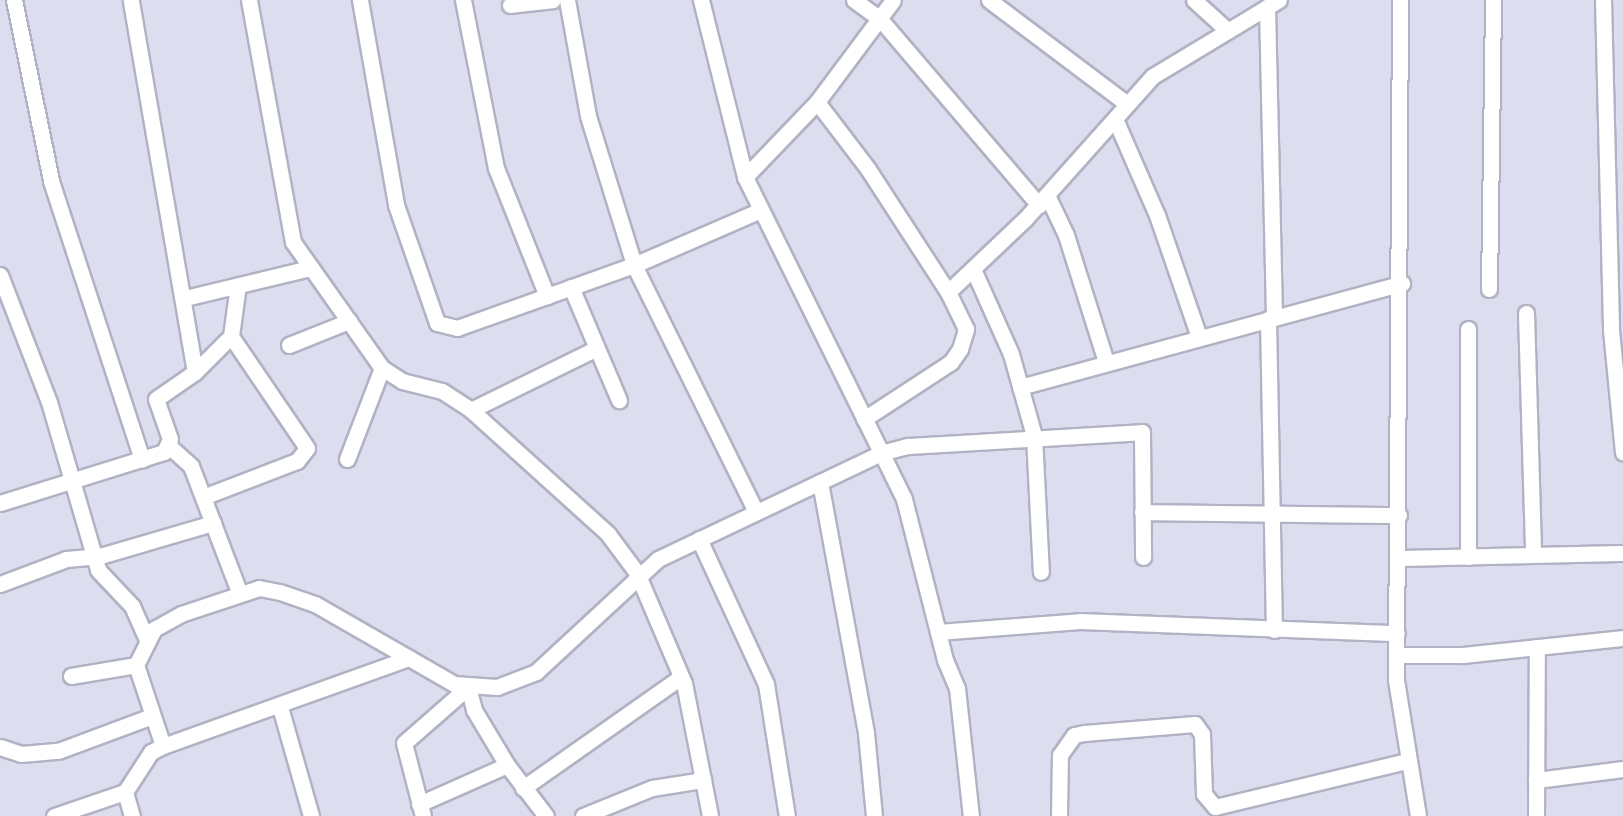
<!DOCTYPE html>
<html>
<head>
<meta charset="utf-8">
<style>
  body { margin:0 }
  #map { position:relative; width:1623px; height:816px; overflow:hidden; background:#dcddef; font-family:"Sofia Sans Condensed",sans-serif }
  div>[style] { position:absolute }
  .roads { filter:drop-shadow(2px 0 #b1b2c3) drop-shadow(-2px 0 #b1b2c3) drop-shadow(0 2px #b1b2c3) drop-shadow(0 -2px #b1b2c3) }
  .minor>* { height:15px; margin:-7.5px; padding:0 7.5px; transform-origin:7.5px; border-radius:7.5px; background:#fff }
  span { translate:-50% -50%; white-space:nowrap; text-align:center; line-height:1.15; -webkit-text-stroke:6px #fff; paint-order:stroke }
</style>
</head>
<body>
<div id="map">
  <div class="roads">
    <div class="minor">
      <i style="left:14px;top:0;width:185px;rotate:78.4deg"></i>
      <i style="left:51px;top:181px;width:293px;rotate:71.9deg"></i>
      <i style="left:249px;top:0;width:246px;rotate:79.7deg"></i>
      <i style="left:293px;top:242px;width:154px;rotate:54.8deg"></i>
      <i style="left:382px;top:368px;width:24px;rotate:33deg"></i>
      <i style="left:402px;top:381px;width:41px;rotate:14deg"></i>
      <i style="left:442px;top:391px;width:35px;rotate:33deg"></i>
      <i style="left:471px;top:410px;width:185px;rotate:42.1deg"></i>
      <i style="left:608px;top:534px;width:49px;rotate:53.4deg"></i>
      <i style="left:637px;top:573px;width:120px;rotate:66.9deg"></i>
      <i style="left:684px;top:683px;width:136px;rotate:78.9deg"></i>
      <i style="left:360px;top:0;width:208px;rotate:80deg"></i>
      <i style="left:396px;top:205px;width:125px;rotate:70.8deg"></i>
      <i style="left:437px;top:323px;width:21px;rotate:14deg"></i>
      <i style="left:457px;top:328px;width:188px;rotate:-19.6deg"></i>
      <i style="left:634px;top:265px;width:136px;rotate:-23.4deg"></i>
      <i style="left:463px;top:0;width:171px;rotate:78.9deg"></i>
      <i style="left:496px;top:168px;width:138px;rotate:68.3deg"></i>
      <i style="left:567px;top:0;width:118px;rotate:79.7deg"></i>
      <i style="left:588px;top:116px;width:156px;rotate:72.8deg"></i>
      <i style="left:634px;top:265px;width:275px;rotate:63.7deg"></i>
      <i style="left:701px;top:0;width:182px;rotate:76deg"></i>
      <i style="left:745px;top:177px;width:359px;rotate:63.7deg"></i>
      <i style="left:904px;top:499px;width:166px;rotate:75.7deg"></i>
      <i style="left:945px;top:660px;width:30px;rotate:67deg"></i>
      <i style="left:957px;top:688px;width:129px;rotate:83.8deg"></i>
      <i style="left:854px;top:0;width:32px;rotate:36deg"></i>
      <i style="left:880px;top:19px;width:245px;rotate:49.5deg"></i>
      <i style="left:989px;top:0;width:173px;rotate:37deg"></i>
      <i style="left:1194px;top:0;width:45px;rotate:42.3deg"></i>
      <i style="left:1400px;top:0;width:680px;rotate:90.34deg"></i>
      <i style="left:1396px;top:680px;width:138px;rotate:80.8deg"></i>
      <i style="left:1603px;top:0;width:330px;rotate:88.6deg"></i>
      <i style="left:1611px;top:330px;width:123px;rotate:84.4deg"></i>
      <i style="left:510px;top:5px;width:43px;rotate:-6.6deg"></i>
      <i style="left:1267px;top:7px;width:310px;rotate:88.7deg"></i>
      <i style="left:817px;top:102px;width:84px;rotate:52.7deg"></i>
      <i style="left:868px;top:169px;width:147px;rotate:57deg"></i>
      <i style="left:948px;top:292px;width:106px;rotate:-43.5deg"></i>
      <i style="left:1025px;top:219px;width:192px;rotate:-48.2deg"></i>
      <i style="left:1153px;top:76px;width:147px;rotate:-31.1deg"></i>
      <i style="left:1115px;top:119px;width:105px;rotate:66.4deg"></i>
      <i style="left:1157px;top:215px;width:129px;rotate:71deg"></i>
      <i style="left:745px;top:177px;width:104px;rotate:-46.2deg"></i>
      <i style="left:817px;top:102px;width:127px;rotate:-53.3deg"></i>
      <i style="left:1047px;top:195px;width:44px;rotate:64.6deg"></i>
      <i style="left:1066px;top:235px;width:133px;rotate:72.5deg"></i>
      <i style="left:973px;top:269px;width:93px;rotate:65.9deg"></i>
      <i style="left:1011px;top:354px;width:85px;rotate:74.3deg"></i>
      <i style="left:1034px;top:436px;width:136px;rotate:87.1deg"></i>
      <i style="left:0;top:275px;width:136px;rotate:68.9deg"></i>
      <i style="left:49px;top:402px;width:175px;rotate:73.7deg"></i>
      <i style="left:98px;top:570px;width:50px;rotate:46.6deg"></i>
      <i style="left:132px;top:606px;width:36px;rotate:66deg"></i>
      <i style="left:571px;top:287px;width:123px;rotate:67deg"></i>
      <i style="left:1489px;top:289px;width:289px;rotate:-89.2deg"></i>
      <i style="left:185px;top:298px;width:129px;rotate:-13.5deg"></i>
      <i style="left:1526px;top:313px;width:242px;rotate:88.3deg"></i>
      <i style="left:1268px;top:319px;width:311px;rotate:88.9deg"></i>
      <i style="left:1468px;top:329px;width:228px;rotate:90deg"></i>
      <i style="left:289px;top:345px;width:65px;rotate:-21.8deg"></i>
      <i style="left:195px;top:372px;width:51px;rotate:-45deg"></i>
      <i style="left:231px;top:336px;width:51px;rotate:-82.2deg"></i>
      <i style="left:1020px;top:387px;width:396px;rotate:-15.2deg"></i>
      <i style="left:471px;top:410px;width:140px;rotate:-26.2deg"></i>
      <i style="left:864px;top:419px;width:104px;rotate:-33.2deg"></i>
      <i style="left:951px;top:362px;width:16px;rotate:-55deg"></i>
      <i style="left:960px;top:349px;width:21px;rotate:-73deg"></i>
      <i style="left:966px;top:329px;width:41px;rotate:-115.9deg"></i>
      <i style="left:169px;top:446px;width:30px;rotate:42deg"></i>
      <i style="left:191px;top:466px;width:137px;rotate:69.1deg"></i>
      <i style="left:347px;top:459px;width:97px;rotate:-69deg"></i>
      <i style="left:820px;top:482px;width:255px;rotate:79.6deg"></i>
      <i style="left:866px;top:733px;width:83px;rotate:84.5deg"></i>
      <i style="left:203px;top:497px;width:101px;rotate:-21deg"></i>
      <i style="left:297px;top:461px;width:16px;rotate:-52deg"></i>
      <i style="left:307px;top:448px;width:135px;rotate:-124.2deg"></i>
      <i style="left:0;top:503px;width:172px;rotate:-17.3deg"></i>
      <i style="left:164px;top:452px;width:14px;rotate:-65deg"></i>
      <i style="left:170px;top:439px;width:42px;rotate:-109.3deg"></i>
      <i style="left:156px;top:399px;width:47px;rotate:-34.7deg"></i>
      <i style="left:195px;top:372px;width:377px;rotate:-99.8deg"></i>
      <i style="left:1142px;top:512px;width:257px;rotate:0.7deg"></i>
      <i style="left:699px;top:539px;width:160px;rotate:65.2deg"></i>
      <i style="left:766px;top:684px;width:134px;rotate:81deg"></i>
      <i style="left:1398px;top:558px;width:225px;rotate:-1.3deg"></i>
      <i style="left:0;top:584px;width:71px;rotate:-20.7deg"></i>
      <i style="left:66px;top:559px;width:34px;rotate:-5deg"></i>
      <i style="left:100px;top:556px;width:118px;rotate:-16.3deg"></i>
      <i style="left:938px;top:632px;width:142px;rotate:-4.4deg"></i>
      <i style="left:1080px;top:621px;width:317px;rotate:2.2deg"></i>
      <i style="left:1397px;top:655px;width:66px"></i>
      <i style="left:1463px;top:655px;width:161px;rotate:-6.1deg"></i>
      <i style="left:71px;top:676px;width:66px;rotate:-9.6deg"></i>
      <i style="left:280px;top:707px;width:113px;rotate:74.1deg"></i>
      <i style="left:163px;top:746px;width:85px;rotate:-108.4deg"></i>
      <i style="left:136px;top:665px;width:40px;rotate:-63.4deg"></i>
      <i style="left:154px;top:629px;width:31px;rotate:-29deg"></i>
      <i style="left:181px;top:614px;width:82px;rotate:-18.4deg"></i>
      <i style="left:259px;top:588px;width:21px;rotate:11deg"></i>
      <i style="left:280px;top:592px;width:37px;rotate:19deg"></i>
      <i style="left:315px;top:604px;width:160px;rotate:29.9deg"></i>
      <i style="left:454px;top:684px;width:43px;rotate:4deg"></i>
      <i style="left:497px;top:687px;width:42px;rotate:-21deg"></i>
      <i style="left:536px;top:672px;width:166px;rotate:-42.8deg"></i>
      <i style="left:658px;top:559px;width:247px;rotate:-25.4deg"></i>
      <i style="left:881px;top:453px;width:28px;rotate:-15deg"></i>
      <i style="left:908px;top:446px;width:234px;rotate:-3.4deg"></i>
      <i style="left:1142px;top:432px;width:125px;rotate:89.5deg"></i>
      <i style="left:0;top:747px;width:22px;rotate:18deg"></i>
      <i style="left:21px;top:754px;width:37px;rotate:-5deg"></i>
      <i style="left:58px;top:751px;width:100px;rotate:-20.4deg"></i>
      <i style="left:1536px;top:780px;width:88px;rotate:-7.2deg"></i>
      <i style="left:523px;top:788px;width:193px;rotate:-35.1deg"></i>
      <i style="left:125px;top:792px;width:25px;rotate:74deg"></i>
      <i style="left:419px;top:804px;width:96px;rotate:-23.9deg"></i>
      <i style="left:507px;top:765px;width:64px;rotate:52.6deg"></i>
      <i style="left:54px;top:816px;width:75px;rotate:-18.7deg"></i>
      <i style="left:125px;top:792px;width:48px;rotate:-57deg"></i>
      <i style="left:151px;top:752px;width:13px;rotate:-27deg"></i>
      <i style="left:163px;top:746px;width:261px;rotate:-19.7deg"></i>
      <i style="left:423px;top:816px;width:75px;rotate:-104.6deg"></i>
      <i style="left:404px;top:743px;width:85px;rotate:-41.2deg"></i>
      <i style="left:468px;top:687px;width:24px;rotate:75deg"></i>
      <i style="left:474px;top:710px;width:64px;rotate:59deg"></i>
      <i style="left:583px;top:816px;width:74px;rotate:-22.1deg"></i>
      <i style="left:652px;top:788px;width:52px;rotate:-8.9deg"></i>
      <i style="left:1059px;top:816px;width:61px;rotate:-89.1deg"></i>
      <i style="left:1060px;top:755px;width:24px;rotate:-55deg"></i>
      <i style="left:1074px;top:735px;width:10px;rotate:-11deg"></i>
      <i style="left:1084px;top:733px;width:111px;rotate:-4.6deg"></i>
      <i style="left:1195px;top:724px;width:12px;rotate:55deg"></i>
      <i style="left:1202px;top:734px;width:60px;rotate:88.1deg"></i>
      <i style="left:1204px;top:794px;width:17px;rotate:50deg"></i>
      <i style="left:1215px;top:807px;width:196px;rotate:-13.5deg"></i>
      <i style="left:1536px;top:816px;width:169px;rotate:-89.7deg"></i>
    </div>
  </div>
</div>
</body>
</html>
